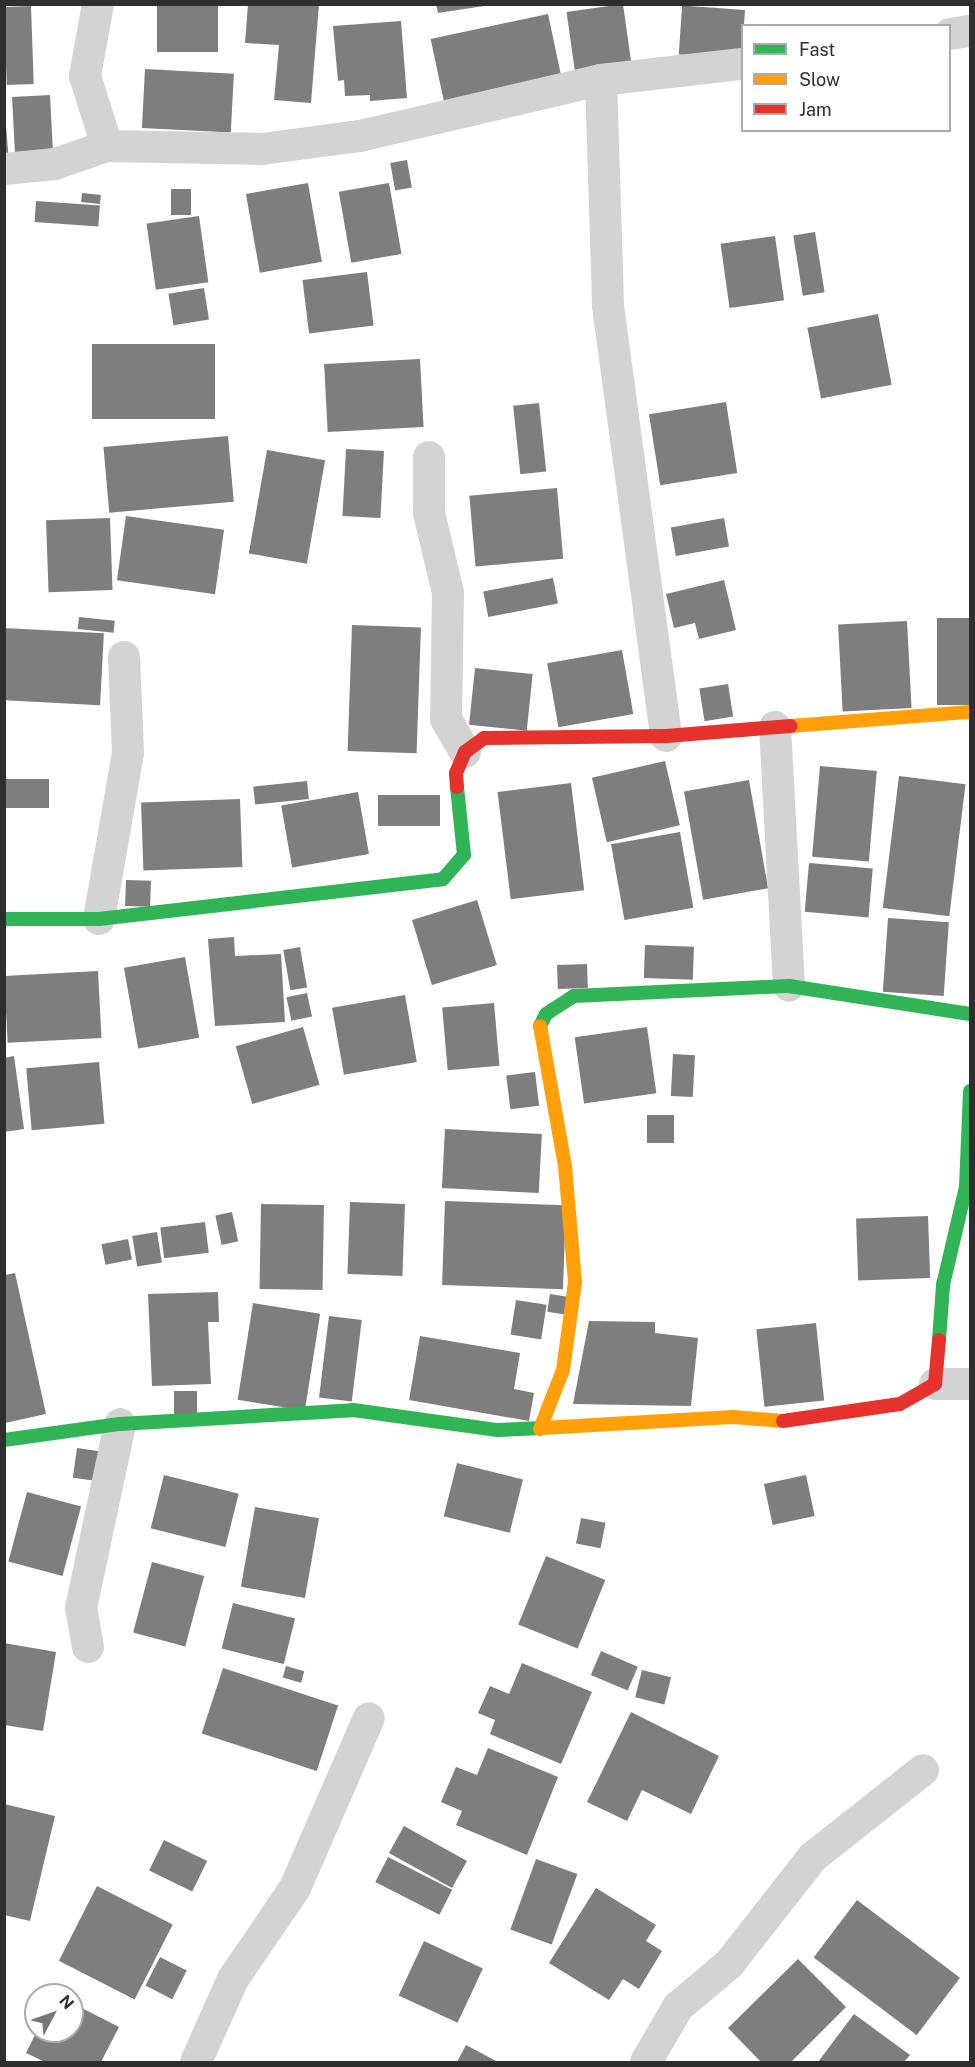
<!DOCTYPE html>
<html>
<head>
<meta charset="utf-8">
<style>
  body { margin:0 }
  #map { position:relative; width:975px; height:2067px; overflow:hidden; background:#fff; font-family:"Public Sans",sans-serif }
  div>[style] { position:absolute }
  .building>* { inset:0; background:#7e7e7e; transform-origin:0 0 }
  .street>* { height:32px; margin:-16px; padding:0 16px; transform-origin:16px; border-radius:16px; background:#d3d3d3 }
  .fast>* { height:14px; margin:-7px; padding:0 7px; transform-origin:7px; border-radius:7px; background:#30b455 }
  .slow>* { height:14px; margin:-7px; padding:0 7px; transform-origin:7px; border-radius:7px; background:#ff9f0a }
  .jam>* { height:14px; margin:-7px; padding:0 7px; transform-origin:7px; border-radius:7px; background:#e5322d }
  span { translate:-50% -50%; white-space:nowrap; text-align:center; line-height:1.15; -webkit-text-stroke:6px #fff; paint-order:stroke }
  .frame { position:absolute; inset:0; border:6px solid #2e2e2e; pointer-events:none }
  .legend { position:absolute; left:741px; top:24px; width:210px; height:108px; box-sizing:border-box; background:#fff; border:2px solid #ababab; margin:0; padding:8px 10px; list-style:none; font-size:18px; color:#2e2e2e }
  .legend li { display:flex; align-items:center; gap:12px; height:30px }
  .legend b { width:30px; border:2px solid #ababab }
  .north { position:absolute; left:24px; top:1983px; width:60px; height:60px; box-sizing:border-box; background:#fff; border:2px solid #ababab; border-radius:50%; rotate:49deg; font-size:16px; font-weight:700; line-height:24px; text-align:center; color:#2e2e2e }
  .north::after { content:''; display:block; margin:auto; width:21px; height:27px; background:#777; clip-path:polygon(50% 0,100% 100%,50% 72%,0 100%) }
</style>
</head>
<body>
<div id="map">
  <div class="building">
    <i style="left:157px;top:4px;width:61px;height:48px"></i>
    <i style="clip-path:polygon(248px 4px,319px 4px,311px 103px,274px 100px,279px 45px,245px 43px)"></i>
    <i style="clip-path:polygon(436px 4px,484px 4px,484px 6px,438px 13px)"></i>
    <i style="left:623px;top:4px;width:59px;height:57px;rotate:82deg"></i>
    <i style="left:31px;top:6px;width:78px;height:27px;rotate:88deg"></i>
    <i style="left:745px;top:10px;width:49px;height:63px;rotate:94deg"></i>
    <i style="left:548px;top:14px;width:64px;height:120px;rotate:78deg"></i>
    <i style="clip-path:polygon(401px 21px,407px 98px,370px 101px,370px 95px,345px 96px,344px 80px,338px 81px,333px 26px)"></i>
    <i style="left:145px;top:69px;width:89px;height:59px;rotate:3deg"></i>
    <i style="left:50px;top:95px;width:62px;height:38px;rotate:87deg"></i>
    <i style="clip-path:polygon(4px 101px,9px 162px,4px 163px)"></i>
    <i style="left:407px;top:160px;width:28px;height:17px;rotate:80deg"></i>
    <i style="left:308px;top:183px;width:80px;height:63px;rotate:80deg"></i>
    <i style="left:389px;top:183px;width:72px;height:51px;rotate:80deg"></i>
    <i style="left:171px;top:189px;width:20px;height:26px"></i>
    <i style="left:82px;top:193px;width:19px;height:9px;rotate:6deg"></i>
    <i style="left:36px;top:201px;width:64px;height:21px;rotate:4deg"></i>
    <i style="left:199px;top:216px;width:67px;height:53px;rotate:82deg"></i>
    <i style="left:815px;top:232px;width:61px;height:22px;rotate:81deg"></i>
    <i style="left:775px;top:236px;width:65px;height:55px;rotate:82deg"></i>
    <i style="left:367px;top:272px;width:54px;height:65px;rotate:83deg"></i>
    <i style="left:204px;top:288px;width:32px;height:36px;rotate:81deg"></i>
    <i style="left:878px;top:314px;width:72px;height:72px;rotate:79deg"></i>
    <i style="left:215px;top:344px;width:75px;height:123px;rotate:90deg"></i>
    <i style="left:420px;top:359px;width:68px;height:96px;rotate:87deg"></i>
    <i style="left:726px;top:402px;width:72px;height:78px;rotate:81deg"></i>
    <i style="left:539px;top:403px;width:69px;height:26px;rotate:84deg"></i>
    <i style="left:228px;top:436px;width:66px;height:125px;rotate:85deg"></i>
    <i style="left:346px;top:449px;width:38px;height:67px;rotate:3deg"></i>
    <i style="left:267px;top:450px;width:59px;height:105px;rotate:10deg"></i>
    <i style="left:557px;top:488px;width:71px;height:88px;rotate:85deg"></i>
    <i style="left:126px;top:516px;width:99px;height:65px;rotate:8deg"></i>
    <i style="left:110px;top:518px;width:72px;height:64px;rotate:88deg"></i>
    <i style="left:724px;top:518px;width:29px;height:54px;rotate:80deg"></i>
    <i style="left:553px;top:578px;width:26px;height:71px;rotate:79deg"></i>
    <i style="clip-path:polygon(724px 580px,736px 630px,699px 639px,695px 623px,674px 628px,666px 594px)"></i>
    <i style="left:79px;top:617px;width:36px;height:12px;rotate:6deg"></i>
    <i style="left:970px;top:618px;width:87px;height:33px;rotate:90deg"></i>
    <i style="left:907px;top:621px;width:87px;height:69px;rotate:87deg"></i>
    <i style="left:352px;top:625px;width:69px;height:126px;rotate:2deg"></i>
    <i style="left:4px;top:628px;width:100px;height:72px;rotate:3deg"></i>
    <i style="left:622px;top:650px;width:65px;height:76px;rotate:80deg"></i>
    <i style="left:475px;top:668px;width:58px;height:57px;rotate:6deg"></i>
    <i style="left:728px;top:684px;width:33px;height:29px;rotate:81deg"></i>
    <i style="left:665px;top:761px;width:66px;height:75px;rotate:77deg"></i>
    <i style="left:820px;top:766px;width:57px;height:91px;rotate:5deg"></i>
    <i style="left:899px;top:776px;width:67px;height:133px;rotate:7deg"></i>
    <i style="left:49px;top:779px;width:29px;height:45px;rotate:90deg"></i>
    <i style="left:749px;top:780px;width:110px;height:66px;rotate:80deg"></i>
    <i style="left:307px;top:781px;width:18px;height:54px;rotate:84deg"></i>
    <i style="left:571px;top:783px;width:108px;height:74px;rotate:83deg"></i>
    <i style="left:358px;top:792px;width:63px;height:78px;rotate:80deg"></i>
    <i style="left:378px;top:795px;width:62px;height:31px"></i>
    <i style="left:240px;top:799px;width:68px;height:99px;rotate:88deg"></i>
    <i style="left:680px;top:832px;width:77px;height:70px;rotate:80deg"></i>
    <i style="left:809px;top:863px;width:64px;height:49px;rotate:5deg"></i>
    <i style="left:126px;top:880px;width:25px;height:26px;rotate:2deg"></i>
    <i style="left:477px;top:900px;width:68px;height:68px;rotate:73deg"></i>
    <i style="left:888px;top:918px;width:61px;height:74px;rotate:4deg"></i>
    <i style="clip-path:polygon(234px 937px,235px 956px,281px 954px,285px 1022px,215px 1026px,208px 939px)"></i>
    <i style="left:645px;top:945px;width:49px;height:33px;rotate:2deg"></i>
    <i style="left:300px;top:947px;width:41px;height:17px;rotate:80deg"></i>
    <i style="left:185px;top:957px;width:82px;height:62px;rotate:80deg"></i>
    <i style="left:587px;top:964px;width:24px;height:30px;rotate:88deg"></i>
    <i style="left:98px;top:971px;width:67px;height:94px;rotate:87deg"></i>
    <i style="left:307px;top:993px;width:24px;height:21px;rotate:78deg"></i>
    <i style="left:405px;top:995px;width:68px;height:74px;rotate:80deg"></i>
    <i style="left:494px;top:1003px;width:63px;height:52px;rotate:85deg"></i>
    <i style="left:303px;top:1027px;width:60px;height:70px;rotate:74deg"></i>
    <i style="left:647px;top:1027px;width:67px;height:73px;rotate:82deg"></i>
    <i style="left:673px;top:1054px;width:22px;height:42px;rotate:3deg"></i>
    <i style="clip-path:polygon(14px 1056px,24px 1129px,4px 1132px,4px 1058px)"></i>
    <i style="left:99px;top:1062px;width:62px;height:73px;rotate:85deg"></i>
    <i style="left:535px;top:1072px;width:34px;height:29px;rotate:83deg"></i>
    <i style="left:647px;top:1115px;width:27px;height:28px"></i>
    <i style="left:445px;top:1129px;width:97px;height:59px;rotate:3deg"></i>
    <i style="left:445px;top:1201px;width:121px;height:84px;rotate:2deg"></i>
    <i style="left:350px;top:1202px;width:55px;height:72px;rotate:2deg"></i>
    <i style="left:261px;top:1204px;width:63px;height:85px;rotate:1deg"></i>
    <i style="left:232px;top:1212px;width:30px;height:17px;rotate:78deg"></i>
    <i style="left:928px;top:1216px;width:62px;height:72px;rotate:88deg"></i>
    <i style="left:205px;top:1222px;width:31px;height:45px;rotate:83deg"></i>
    <i style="left:157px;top:1232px;width:31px;height:25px;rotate:81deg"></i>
    <i style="left:128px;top:1239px;width:21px;height:27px;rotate:79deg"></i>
    <i style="clip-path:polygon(15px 1273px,46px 1414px,5px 1423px,5px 1275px)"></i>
    <i style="clip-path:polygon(218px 1292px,219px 1322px,208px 1322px,211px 1384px,152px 1386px,148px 1294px)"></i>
    <i style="left:550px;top:1294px;width:18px;height:18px;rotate:9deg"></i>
    <i style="left:516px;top:1300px;width:31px;height:35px;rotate:9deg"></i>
    <i style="left:253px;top:1303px;width:68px;height:98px;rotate:9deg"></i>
    <i style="left:329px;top:1316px;width:33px;height:82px;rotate:7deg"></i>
    <i style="clip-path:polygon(589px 1321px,655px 1322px,655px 1333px,698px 1338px,691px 1406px,573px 1404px)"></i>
    <i style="left:816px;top:1323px;width:78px;height:60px;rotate:84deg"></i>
    <i style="clip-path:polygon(420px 1336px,520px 1353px,514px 1389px,534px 1393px,529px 1421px,409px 1400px)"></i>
    <i style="left:174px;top:1391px;width:23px;height:24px"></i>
    <i style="left:77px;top:1448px;width:28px;height:30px;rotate:8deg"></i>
    <i style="left:457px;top:1463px;width:68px;height:55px;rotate:14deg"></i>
    <i style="left:164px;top:1475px;width:77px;height:55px;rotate:14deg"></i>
    <i style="left:806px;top:1475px;width:42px;height:43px;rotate:78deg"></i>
    <i style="left:27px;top:1492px;width:56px;height:72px;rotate:15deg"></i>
    <i style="left:255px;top:1507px;width:65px;height:81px;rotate:10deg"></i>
    <i style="left:581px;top:1518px;width:25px;height:26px;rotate:11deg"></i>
    <i style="left:546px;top:1556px;width:64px;height:74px;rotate:22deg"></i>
    <i style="left:152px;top:1562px;width:54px;height:73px;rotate:15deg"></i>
    <i style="left:233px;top:1603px;width:64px;height:47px;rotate:14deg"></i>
    <i style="clip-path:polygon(4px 1643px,56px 1652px,43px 1731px,4px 1725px)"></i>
    <i style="left:601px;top:1651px;width:40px;height:26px;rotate:23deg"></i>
    <i style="clip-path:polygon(522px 1663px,592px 1692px,561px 1764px,490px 1734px,495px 1720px,478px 1713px,490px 1686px,509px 1694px)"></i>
    <i style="left:286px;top:1666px;width:19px;height:12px;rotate:16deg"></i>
    <i style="left:223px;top:1668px;width:121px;height:69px;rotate:18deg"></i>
    <i style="left:642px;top:1670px;width:30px;height:28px;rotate:14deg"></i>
    <i style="clip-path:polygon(631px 1712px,719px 1756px,691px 1814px,642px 1790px,627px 1821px,587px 1802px)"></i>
    <i style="clip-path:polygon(488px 1748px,558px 1777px,527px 1855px,456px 1825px,462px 1811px,441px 1802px,456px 1767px,477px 1775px)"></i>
    <i style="clip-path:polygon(4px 1804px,55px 1816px,30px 1921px,4px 1915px)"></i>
    <i style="left:404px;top:1826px;width:72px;height:31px;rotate:29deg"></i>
    <i style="left:164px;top:1840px;width:48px;height:34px;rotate:26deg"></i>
    <i style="left:388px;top:1857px;width:72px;height:28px;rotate:27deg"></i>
    <i style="left:536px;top:1859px;width:44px;height:75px;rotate:20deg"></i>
    <i style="left:97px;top:1886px;width:85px;height:84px;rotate:27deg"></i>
    <i style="clip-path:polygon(596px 1888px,656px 1925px,646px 1941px,662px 1951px,639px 1989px,623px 1979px,609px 2000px,549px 1963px)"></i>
    <i style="left:857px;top:1900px;width:129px;height:72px;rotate:37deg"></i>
    <i style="left:424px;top:1941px;width:65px;height:60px;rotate:25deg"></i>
    <i style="left:160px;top:1957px;width:30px;height:32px;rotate:27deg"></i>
    <i style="clip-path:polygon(798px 1959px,846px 2007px,791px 2062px,761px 2062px,728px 2028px)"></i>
    <i style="clip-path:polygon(72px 2003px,119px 2027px,101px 2062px,45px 2062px,26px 2053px,37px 2031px,72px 2031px)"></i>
    <i style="clip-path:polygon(854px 2014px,910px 2055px,904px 2062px,818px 2062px)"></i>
    <i style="clip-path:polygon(466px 2045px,498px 2062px,457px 2062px)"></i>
  </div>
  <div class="street">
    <i style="left:98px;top:4px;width:73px;rotate:100.2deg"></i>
    <i style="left:85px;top:76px;width:73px;rotate:72.6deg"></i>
    <i style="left:950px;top:34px;width:20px;rotate:-9deg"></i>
    <i style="left:601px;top:80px;width:226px;rotate:88.2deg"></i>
    <i style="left:608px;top:306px;width:434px;rotate:82.3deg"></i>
    <i style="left:4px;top:169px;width:51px;rotate:-5.6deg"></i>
    <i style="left:55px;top:164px;width:55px;rotate:-19.1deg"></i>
    <i style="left:107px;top:146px;width:155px;rotate:1.1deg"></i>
    <i style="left:262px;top:149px;width:99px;rotate:-7.6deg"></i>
    <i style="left:360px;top:136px;width:247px;rotate:-13.1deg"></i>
    <i style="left:601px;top:80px;width:142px;rotate:-6.5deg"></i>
    <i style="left:429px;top:457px;width:56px;rotate:90deg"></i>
    <i style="left:429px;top:513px;width:82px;rotate:76.6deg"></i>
    <i style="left:448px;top:593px;width:126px;rotate:90.9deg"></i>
    <i style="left:446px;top:719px;width:38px;rotate:60deg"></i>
    <i style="left:775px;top:727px;width:259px;rotate:86.9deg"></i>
    <i style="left:99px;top:919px;width:169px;rotate:-80.1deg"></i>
    <i style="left:128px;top:752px;width:95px;rotate:-92.4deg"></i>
    <i style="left:935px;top:1384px;width:35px"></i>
    <i style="left:88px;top:1647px;width:40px;rotate:-100deg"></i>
    <i style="left:81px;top:1608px;width:188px;rotate:-78deg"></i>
    <i style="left:196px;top:2062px;width:91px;rotate:-66deg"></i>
    <i style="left:233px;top:1979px;width:110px;rotate:-55.7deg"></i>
    <i style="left:295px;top:1888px;width:185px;rotate:-66.5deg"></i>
    <i style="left:646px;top:2062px;width:64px;rotate:-59.8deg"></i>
    <i style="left:678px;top:2007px;width:67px;rotate:-40.1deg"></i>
    <i style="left:729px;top:1964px;width:136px;rotate:-51.9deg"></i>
    <i style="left:813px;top:1857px;width:140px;rotate:-38.3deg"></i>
  </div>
  <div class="fast">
    <i style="left:4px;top:919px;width:95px"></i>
    <i style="left:99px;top:919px;width:346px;rotate:-6.6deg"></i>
    <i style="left:443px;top:879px;width:32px;rotate:-49deg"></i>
    <i style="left:464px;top:855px;width:68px;rotate:-95.9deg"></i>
    <i style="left:540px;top:1026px;width:13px;rotate:-63deg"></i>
    <i style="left:546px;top:1014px;width:33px;rotate:-33deg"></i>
    <i style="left:574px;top:996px;width:215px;rotate:-2.7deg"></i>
    <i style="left:789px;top:986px;width:183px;rotate:8.8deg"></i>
    <i style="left:939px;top:1340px;width:55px;rotate:-85.8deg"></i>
    <i style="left:943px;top:1285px;width:101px;rotate:-76.8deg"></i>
    <i style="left:966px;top:1187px;width:96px;rotate:-87.6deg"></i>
    <i style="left:4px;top:1440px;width:117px;rotate:-7.9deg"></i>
    <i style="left:120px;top:1424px;width:233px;rotate:-3.4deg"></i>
    <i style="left:353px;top:1410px;width:146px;rotate:7.9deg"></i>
    <i style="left:498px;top:1430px;width:44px;rotate:-2.6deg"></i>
  </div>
  <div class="slow">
    <i style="left:791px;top:726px;width:180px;rotate:-4.5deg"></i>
    <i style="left:542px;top:1428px;width:191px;rotate:-3.3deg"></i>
    <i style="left:733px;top:1417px;width:50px;rotate:4.6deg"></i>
    <i style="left:540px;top:1429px;width:63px;rotate:-68.7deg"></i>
    <i style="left:563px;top:1370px;width:89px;rotate:-82.2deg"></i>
    <i style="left:575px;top:1282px;width:116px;rotate:-94.9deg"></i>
    <i style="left:565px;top:1166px;width:142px;rotate:-100.1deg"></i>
  </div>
  <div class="jam">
    <i style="left:457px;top:787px;width:14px;rotate:-94deg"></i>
    <i style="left:456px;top:773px;width:23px;rotate:-67deg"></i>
    <i style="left:465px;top:752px;width:24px;rotate:-36deg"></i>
    <i style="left:484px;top:738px;width:182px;rotate:-0.6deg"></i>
    <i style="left:666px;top:736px;width:125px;rotate:-4.6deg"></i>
    <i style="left:783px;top:1421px;width:118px;rotate:-8.3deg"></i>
    <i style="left:900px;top:1404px;width:40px;rotate:-29.7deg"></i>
    <i style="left:935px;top:1384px;width:44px;rotate:-84.8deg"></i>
  </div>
  <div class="frame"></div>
  <ul class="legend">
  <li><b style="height:8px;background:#30b455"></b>Fast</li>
  <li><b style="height:8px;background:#ff9f0a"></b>Slow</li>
  <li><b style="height:8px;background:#e5322d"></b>Jam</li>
  </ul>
  <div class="north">N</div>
</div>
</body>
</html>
